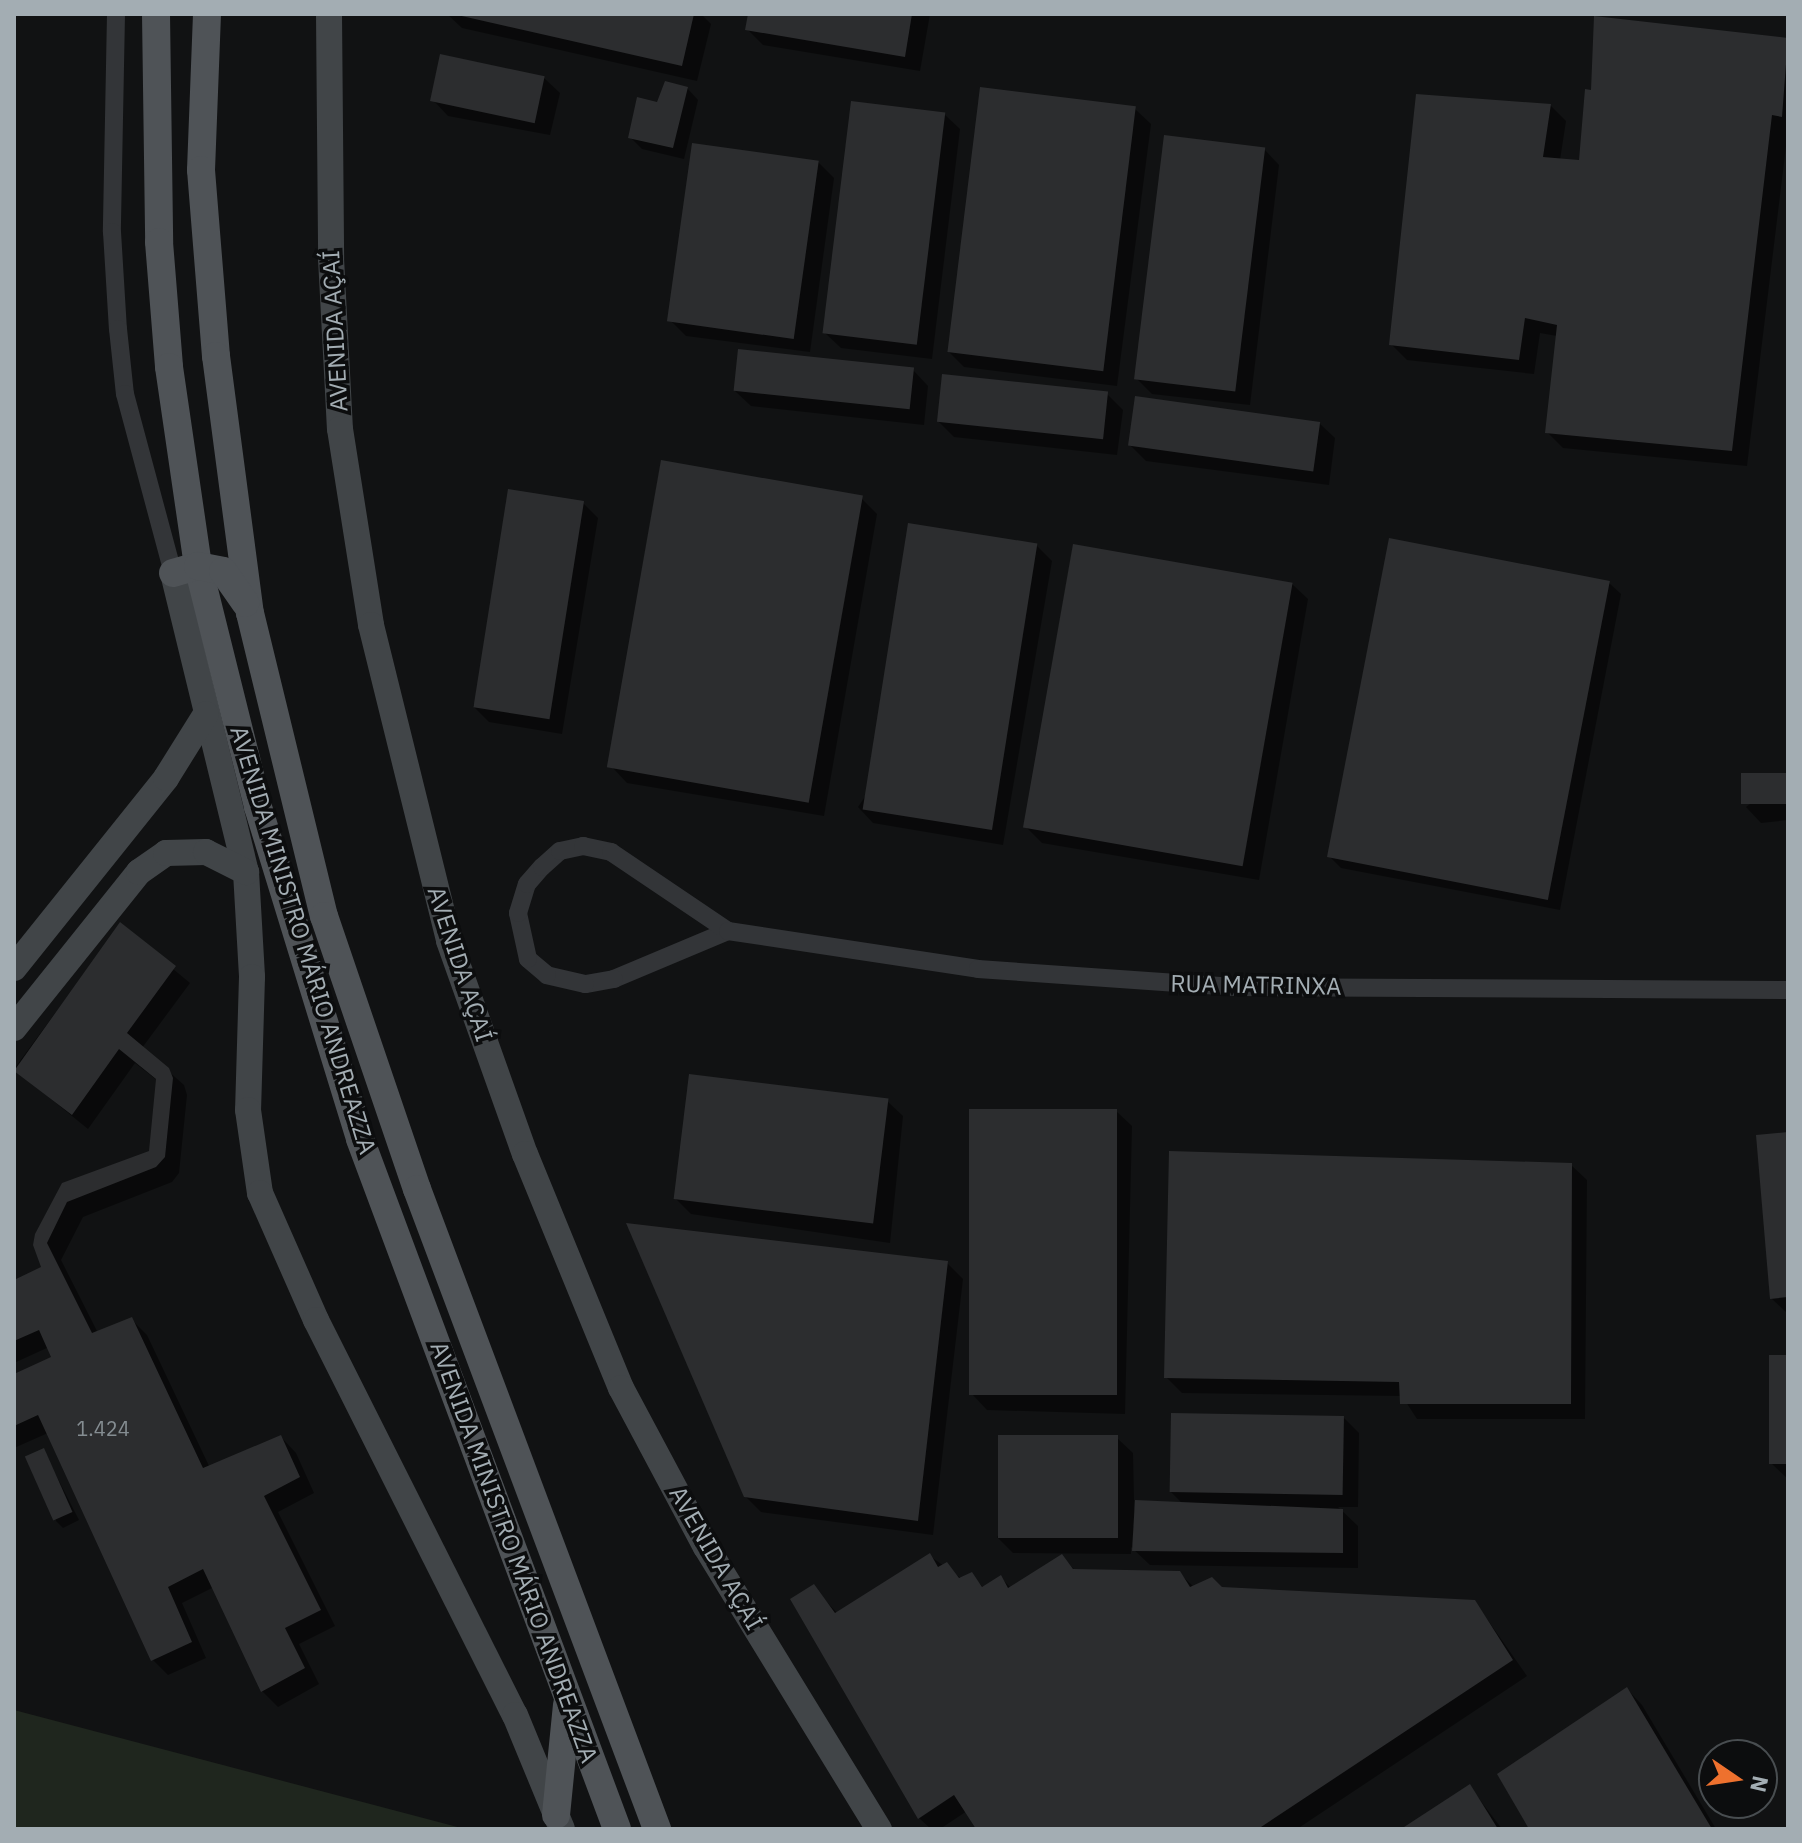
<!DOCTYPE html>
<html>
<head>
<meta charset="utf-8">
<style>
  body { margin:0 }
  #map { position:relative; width:1802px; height:1843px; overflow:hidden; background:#111213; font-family:"IBM Plex Sans",sans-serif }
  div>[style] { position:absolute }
  .green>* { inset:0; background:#1f261e }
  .shadow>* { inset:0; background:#0007 }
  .building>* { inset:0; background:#2c2d2f; transform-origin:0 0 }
  .street>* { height:18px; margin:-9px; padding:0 9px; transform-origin:9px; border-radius:9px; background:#333538 }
  .secondary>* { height:26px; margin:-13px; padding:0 13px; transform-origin:13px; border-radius:13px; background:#414548 }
  .primary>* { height:28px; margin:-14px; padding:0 14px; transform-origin:14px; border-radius:14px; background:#4f5357 }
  span { translate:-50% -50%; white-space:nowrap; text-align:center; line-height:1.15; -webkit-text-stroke:7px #0c0d0e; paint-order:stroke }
  .number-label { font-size:20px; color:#858d92 }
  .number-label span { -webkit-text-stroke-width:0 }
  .street-label { font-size:24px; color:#a3adb3 }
  .frame { position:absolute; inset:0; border:16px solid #a3adb3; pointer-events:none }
  .north { position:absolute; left:1698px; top:1739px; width:80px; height:80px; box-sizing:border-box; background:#0c0d0e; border:2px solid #484d50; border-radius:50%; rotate:103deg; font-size:22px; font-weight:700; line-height:32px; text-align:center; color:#a3adb3 }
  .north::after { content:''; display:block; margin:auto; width:28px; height:36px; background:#ee712e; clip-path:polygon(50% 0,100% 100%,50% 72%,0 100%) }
</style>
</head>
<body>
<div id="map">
  <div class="green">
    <i style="clip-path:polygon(14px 1710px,465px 1829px,14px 1829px)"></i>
  </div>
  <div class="shadow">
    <i style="clip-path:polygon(447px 14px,701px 14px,711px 24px,697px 81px,462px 28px)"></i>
    <i style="clip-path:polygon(750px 14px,930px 14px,920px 71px,763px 45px,747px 29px)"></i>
    <i style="clip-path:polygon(1596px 18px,1788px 40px,1788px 130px,1747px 466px,1563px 448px,1547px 432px,1557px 336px,1540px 333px,1534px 374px,1407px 360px,1391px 344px,1550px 105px,1566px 121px,1560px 160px,1581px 163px,1593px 93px)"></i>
    <i style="clip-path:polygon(544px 78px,560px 93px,550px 135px,448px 116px,433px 100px)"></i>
    <i style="clip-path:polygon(687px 88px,698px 100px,684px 159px,642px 149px,630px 137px,658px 104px)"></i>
    <i style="clip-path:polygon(1135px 109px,1151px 124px,1117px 386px,964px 367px,948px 351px)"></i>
    <i style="clip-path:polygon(944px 114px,960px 129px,932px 359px,841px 348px,825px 333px)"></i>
    <i style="clip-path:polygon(1264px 149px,1279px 165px,1250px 405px,1152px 394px,1136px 378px)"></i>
    <i style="clip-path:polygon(818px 162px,834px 178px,810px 352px,686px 336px,670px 320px)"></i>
    <i style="clip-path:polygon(913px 370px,928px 386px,924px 425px,751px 406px,735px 391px)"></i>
    <i style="clip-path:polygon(1107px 394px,1123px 410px,1117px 455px,954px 437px,939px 422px)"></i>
    <i style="clip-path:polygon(1319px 423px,1335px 438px,1329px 485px,1146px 461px,1130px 445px)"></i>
    <i style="clip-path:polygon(862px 499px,877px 514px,824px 816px,627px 783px,612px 767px)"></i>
    <i style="clip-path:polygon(583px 503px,598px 518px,562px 734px,489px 722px,473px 706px)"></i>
    <i style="clip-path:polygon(1036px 545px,1052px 561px,1003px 845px,873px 823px,858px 807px)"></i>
    <i style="clip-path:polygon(1609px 583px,1621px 594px,1560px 910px,1341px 868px,1329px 856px)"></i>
    <i style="clip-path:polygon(1292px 584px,1308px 599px,1259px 880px,1042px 843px,1026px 827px)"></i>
    <i style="clip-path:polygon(1788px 775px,1788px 820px,1761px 823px,1746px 807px)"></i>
    <i style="clip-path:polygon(120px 925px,190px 983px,142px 1048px,184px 1085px,187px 1095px,179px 1173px,172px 1182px,83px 1217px,61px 1260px,98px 1333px,132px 1320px,147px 1335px,210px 1468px,281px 1437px,296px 1453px,314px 1493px,278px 1512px,335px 1626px,299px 1644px,319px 1684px,278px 1707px,262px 1691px,214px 1587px,182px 1603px,206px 1658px,168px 1675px,153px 1660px,48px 1433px,14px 1448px,14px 1376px,54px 1358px,49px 1347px,14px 1363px,14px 1282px,44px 1268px,35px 1245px,64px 1184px,151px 1153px,158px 1081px,135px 1063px,88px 1129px,14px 1069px)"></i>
    <i style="clip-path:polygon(887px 1101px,903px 1116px,890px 1243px,691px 1214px,676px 1199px)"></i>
    <i style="clip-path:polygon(1116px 1111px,1132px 1126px,1125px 1414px,987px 1410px,972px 1394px)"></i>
    <i style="clip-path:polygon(1788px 1134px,1788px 1313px,1787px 1313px,1771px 1298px)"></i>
    <i style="clip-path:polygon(1571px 1165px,1587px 1180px,1585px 1419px,1417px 1419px,1402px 1396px,1182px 1393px,1166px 1377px)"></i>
    <i style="clip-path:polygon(947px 1263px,963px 1279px,933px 1535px,761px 1512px,745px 1496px)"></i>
    <i style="clip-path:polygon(1788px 1357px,1788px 1479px,1772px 1464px)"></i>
    <i style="clip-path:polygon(1343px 1417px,1359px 1433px,1358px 1507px,1338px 1507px,1358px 1526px,1358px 1568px,1150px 1565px,1131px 1547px,1131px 1554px,1013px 1553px,997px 1537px,1117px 1438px,1133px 1453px,1135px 1544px,1183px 1504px,1171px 1492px)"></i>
    <i style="clip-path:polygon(43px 1450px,79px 1520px,63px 1528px,56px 1521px)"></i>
    <i style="clip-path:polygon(930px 1556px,962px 1579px,971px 1575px,984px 1588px,1000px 1577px,1011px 1588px,1061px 1557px,1076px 1571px,1179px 1573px,1194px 1587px,1475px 1602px,1527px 1676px,1297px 1829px,978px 1829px,967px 1811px,940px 1829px,931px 1829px,919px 1818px,813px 1587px,838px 1614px)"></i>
    <i style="clip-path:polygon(1627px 1689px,1642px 1705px,1716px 1829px,1531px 1829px)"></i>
    <i style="clip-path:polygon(1470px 1787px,1502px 1829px,1404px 1829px)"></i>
  </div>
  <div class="building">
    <i style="clip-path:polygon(453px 14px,694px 14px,682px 66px)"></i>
    <i style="clip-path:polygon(748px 14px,912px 14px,905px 57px,745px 30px)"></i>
    <i style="clip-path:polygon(1594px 16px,1788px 38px,1782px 117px,1772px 115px,1732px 451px,1545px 433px,1557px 325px,1525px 318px,1519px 360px,1389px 345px,1416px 94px,1551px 104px,1543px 157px,1579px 160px,1585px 89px,1591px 90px)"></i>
    <i style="left:440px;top:54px;width:107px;height:48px;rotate:12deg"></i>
    <i style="clip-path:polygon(665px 81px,688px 87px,673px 148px,628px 138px,637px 97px,657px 102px)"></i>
    <i style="left:980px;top:87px;width:157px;height:267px;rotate:7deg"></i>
    <i style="left:851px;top:101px;width:95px;height:234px;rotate:7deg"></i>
    <i style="left:1164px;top:135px;width:102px;height:246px;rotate:7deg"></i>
    <i style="left:692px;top:143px;width:128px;height:180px;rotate:8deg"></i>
    <i style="left:738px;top:349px;width:177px;height:42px;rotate:6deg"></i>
    <i style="left:942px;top:374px;width:167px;height:48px;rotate:6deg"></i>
    <i style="left:1135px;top:396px;width:187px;height:50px;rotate:8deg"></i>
    <i style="left:661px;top:460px;width:205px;height:312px;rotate:10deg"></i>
    <i style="left:508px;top:489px;width:77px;height:221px;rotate:9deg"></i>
    <i style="left:908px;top:523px;width:131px;height:290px;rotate:9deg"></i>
    <i style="left:1389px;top:538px;width:225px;height:325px;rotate:11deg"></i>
    <i style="left:1073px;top:544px;width:223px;height:288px;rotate:10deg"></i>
    <i style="left:1788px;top:773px;width:31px;height:47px;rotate:90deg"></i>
    <i style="clip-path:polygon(120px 922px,176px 966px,127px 1033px,169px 1068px,173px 1078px,165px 1157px,156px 1167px,67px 1202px,47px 1243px,92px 1333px,132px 1317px,203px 1468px,281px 1435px,300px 1477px,264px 1496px,321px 1610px,285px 1628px,305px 1668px,261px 1692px,203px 1569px,168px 1587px,192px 1642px,151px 1661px,38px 1415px,14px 1426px,14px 1374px,51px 1357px,39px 1330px,14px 1341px,14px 1280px,41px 1267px,33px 1245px,35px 1234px,62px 1183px,149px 1151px,156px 1079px,119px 1049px,72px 1115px,14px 1071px)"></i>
    <i style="left:689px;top:1074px;width:201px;height:126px;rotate:7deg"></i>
    <i style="left:969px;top:1109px;width:148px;height:286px"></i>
    <i style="clip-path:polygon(1788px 1132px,1788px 1297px,1770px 1299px,1756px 1135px)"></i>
    <i style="clip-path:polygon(1169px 1151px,1572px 1163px,1571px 1404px,1400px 1404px,1399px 1382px,1164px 1378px)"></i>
    <i style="clip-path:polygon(626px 1223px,948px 1261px,918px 1521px,744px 1497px)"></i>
    <i style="left:1769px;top:1355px;width:19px;height:109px"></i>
    <i style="left:1171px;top:1413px;width:173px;height:79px;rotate:1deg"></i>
    <i style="left:998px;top:1435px;width:120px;height:103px"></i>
    <i style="left:44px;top:1448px;width:70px;height:21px;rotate:66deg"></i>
    <i style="clip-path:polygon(1135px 1500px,1343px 1509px,1343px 1553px,1132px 1551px)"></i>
    <i style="clip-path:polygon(930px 1553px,938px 1567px,947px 1562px,959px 1578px,972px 1572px,982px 1587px,1001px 1575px,1008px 1588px,1062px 1554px,1073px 1569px,1180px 1571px,1190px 1587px,1212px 1577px,1222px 1587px,1475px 1600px,1513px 1660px,1258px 1829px,976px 1829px,954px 1795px,918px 1819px,790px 1599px,814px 1584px,835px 1613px)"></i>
    <i style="clip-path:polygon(1627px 1687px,1712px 1829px,1529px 1829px,1497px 1774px)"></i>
    <i style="clip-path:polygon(1470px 1784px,1498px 1829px,1401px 1829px)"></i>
  </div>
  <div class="street">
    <i style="left:116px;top:14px;width:218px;rotate:91.1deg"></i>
    <i style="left:112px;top:232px;width:97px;rotate:86.5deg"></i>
    <i style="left:118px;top:329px;width:65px;rotate:83.9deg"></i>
    <i style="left:125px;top:394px;width:185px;rotate:75deg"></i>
    <i style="left:728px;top:931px;width:124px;rotate:157.2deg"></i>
    <i style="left:614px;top:979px;width:29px;rotate:170deg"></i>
    <i style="left:585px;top:984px;width:39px;rotate:-167deg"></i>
    <i style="left:547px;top:975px;width:25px;rotate:-140deg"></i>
    <i style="left:528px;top:959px;width:47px;rotate:-102.3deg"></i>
    <i style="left:518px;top:913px;width:30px;rotate:-73deg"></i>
    <i style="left:527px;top:884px;width:23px;rotate:-49deg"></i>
    <i style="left:542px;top:867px;width:24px;rotate:-42deg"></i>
    <i style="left:560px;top:851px;width:24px;rotate:-12deg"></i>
    <i style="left:583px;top:846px;width:29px;rotate:12deg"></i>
    <i style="left:611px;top:852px;width:141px;rotate:34deg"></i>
    <i style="left:728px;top:931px;width:253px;rotate:8.6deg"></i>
    <i style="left:978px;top:969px;width:257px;rotate:4deg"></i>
    <i style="left:1234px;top:987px;width:554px;rotate:0.31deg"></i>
  </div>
  <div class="secondary">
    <i style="left:329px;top:14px;width:244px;rotate:89.5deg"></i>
    <i style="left:331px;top:258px;width:171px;rotate:87deg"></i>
    <i style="left:340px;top:429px;width:198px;rotate:81deg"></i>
    <i style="left:371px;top:625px;width:325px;rotate:76.1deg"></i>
    <i style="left:449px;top:941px;width:226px;rotate:70.4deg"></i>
    <i style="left:525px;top:1154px;width:253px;rotate:67.7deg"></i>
    <i style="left:621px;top:1388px;width:180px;rotate:61.9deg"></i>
    <i style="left:706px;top:1547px;width:331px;rotate:58.5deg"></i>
    <i style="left:173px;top:573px;width:308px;rotate:76.3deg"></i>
    <i style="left:246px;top:872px;width:105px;rotate:86.7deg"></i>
    <i style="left:252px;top:977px;width:133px;rotate:91.7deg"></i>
    <i style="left:248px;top:1110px;width:84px;rotate:81.8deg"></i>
    <i style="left:260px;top:1193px;width:139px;rotate:66.2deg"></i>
    <i style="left:316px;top:1320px;width:442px;rotate:63.3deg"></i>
    <i style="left:515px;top:1715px;width:123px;rotate:67.6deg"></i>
    <i style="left:14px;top:968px;width:243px;rotate:-51.3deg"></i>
    <i style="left:166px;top:778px;width:75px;rotate:-58deg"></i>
    <i style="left:14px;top:1028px;width:200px;rotate:-51.3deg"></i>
    <i style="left:139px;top:872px;width:33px;rotate:-35deg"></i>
    <i style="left:166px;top:853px;width:40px;rotate:-1.4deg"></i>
    <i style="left:206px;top:852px;width:45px;rotate:26.6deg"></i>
  </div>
  <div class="primary">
    <i style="left:156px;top:14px;width:228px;rotate:89.2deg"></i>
    <i style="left:159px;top:242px;width:125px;rotate:85.4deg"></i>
    <i style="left:169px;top:367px;width:201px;rotate:81.7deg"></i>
    <i style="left:198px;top:566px;width:248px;rotate:76deg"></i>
    <i style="left:258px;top:807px;width:347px;rotate:72.9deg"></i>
    <i style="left:360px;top:1139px;width:736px;rotate:69.57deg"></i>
    <i style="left:207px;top:14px;width:156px;rotate:92.2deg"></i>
    <i style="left:201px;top:170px;width:187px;rotate:85.4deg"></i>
    <i style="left:216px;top:356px;width:259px;rotate:82.5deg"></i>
    <i style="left:250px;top:613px;width:312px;rotate:76.3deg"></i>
    <i style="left:324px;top:916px;width:288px;rotate:71.2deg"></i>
    <i style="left:417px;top:1189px;width:684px;rotate:69.44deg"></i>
    <i style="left:173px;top:573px;width:26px;rotate:-16deg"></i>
    <i style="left:198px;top:566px;width:25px;rotate:11deg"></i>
    <i style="left:223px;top:571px;width:39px;rotate:55deg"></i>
    <i style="left:556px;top:1815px;width:111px;rotate:-84.3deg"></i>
  </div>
  <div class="number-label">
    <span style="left:103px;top:1428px">1.424</span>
  </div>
  <div class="street-label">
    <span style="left:335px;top:331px;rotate:-93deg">AVENIDA AÇAÍ</span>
    <span style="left:303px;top:940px;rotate:73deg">AVENIDA MINISTRO MÁRIO ANDREAZZA</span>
    <span style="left:460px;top:964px;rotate:72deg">AVENIDA AÇAÍ</span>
    <span style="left:1256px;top:985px;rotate:1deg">RUA MATRINXA</span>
    <span style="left:514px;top:1552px;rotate:70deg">AVENIDA MINISTRO MÁRIO ANDREAZZA</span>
    <span style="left:716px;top:1558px;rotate:60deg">AVENIDA AÇAÍ</span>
  </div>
  <div class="frame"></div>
  <div class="north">N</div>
</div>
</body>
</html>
